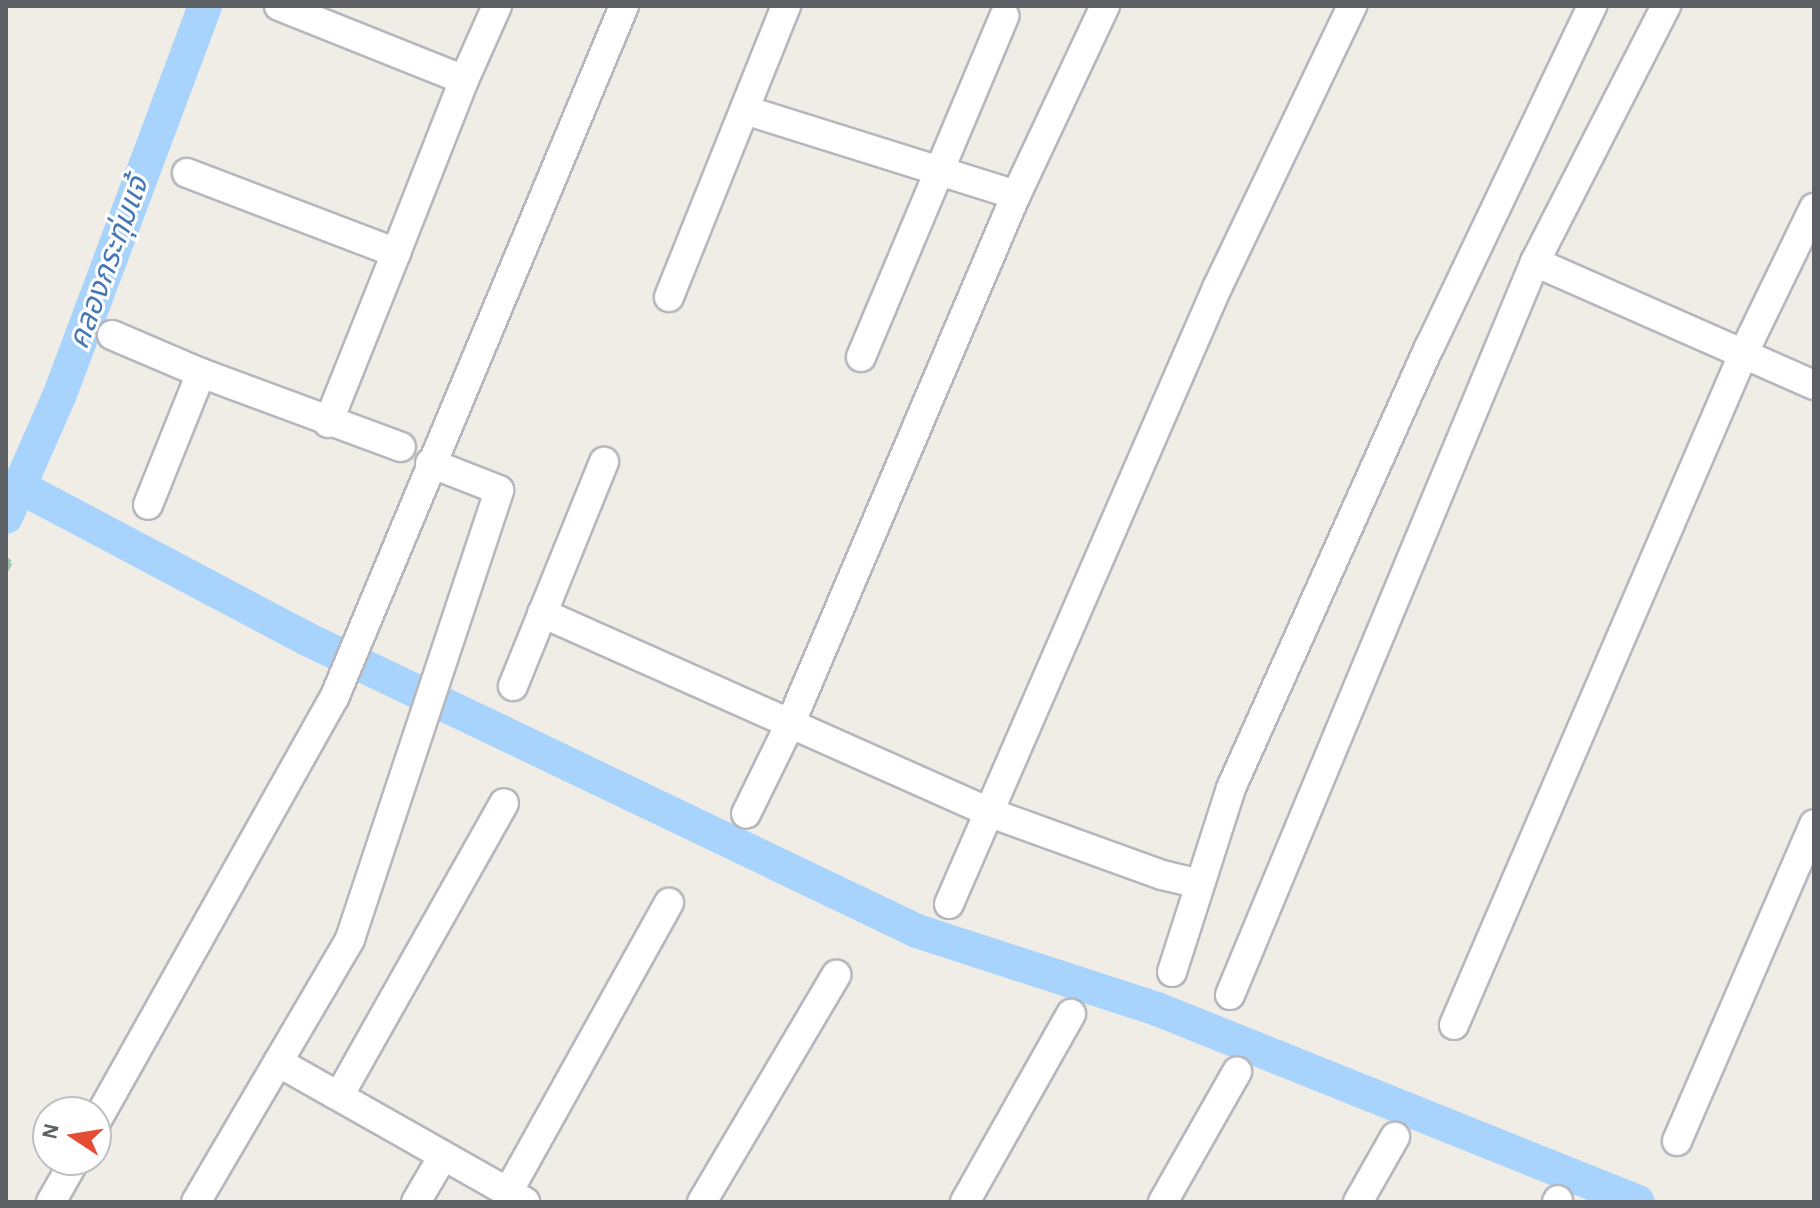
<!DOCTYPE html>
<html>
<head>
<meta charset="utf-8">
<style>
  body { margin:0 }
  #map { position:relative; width:1820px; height:1208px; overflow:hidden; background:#efede5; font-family:"Alegreya Sans","Noto Sans Thai",sans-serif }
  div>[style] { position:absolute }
  .canal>* { height:34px; margin:-17px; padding:0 17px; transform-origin:17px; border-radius:17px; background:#a7d3fd }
  .path>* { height:5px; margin-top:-2.5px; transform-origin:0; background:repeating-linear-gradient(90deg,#9ac5a8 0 8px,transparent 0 12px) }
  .roads { filter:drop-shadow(2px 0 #b5b7bc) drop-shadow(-2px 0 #b5b7bc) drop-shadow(0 2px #b5b7bc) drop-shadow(0 -2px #b5b7bc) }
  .minor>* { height:28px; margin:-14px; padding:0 14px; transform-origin:14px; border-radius:14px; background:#fff }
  span { translate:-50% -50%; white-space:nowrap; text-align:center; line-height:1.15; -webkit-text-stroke:6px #fff; paint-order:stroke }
  .water-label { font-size:30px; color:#4678b8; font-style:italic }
  .frame { position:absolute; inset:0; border:8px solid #5d6065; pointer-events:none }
  .north { position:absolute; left:32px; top:1096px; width:80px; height:80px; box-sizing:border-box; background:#fff; border:2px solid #bebfc1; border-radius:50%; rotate:282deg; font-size:22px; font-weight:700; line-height:32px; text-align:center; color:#5d6065 }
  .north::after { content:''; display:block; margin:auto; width:28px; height:36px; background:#e64c34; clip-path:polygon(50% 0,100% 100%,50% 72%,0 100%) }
</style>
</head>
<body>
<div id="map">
  <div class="canal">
    <i style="left:20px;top:487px;width:325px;rotate:27.9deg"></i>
    <i style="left:307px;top:639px;width:676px;rotate:25.58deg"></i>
    <i style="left:917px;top:931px;width:252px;rotate:18deg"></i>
    <i style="left:1157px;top:1009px;width:518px;rotate:21.86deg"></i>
    <i style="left:6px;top:517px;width:134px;rotate:-66.3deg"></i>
    <i style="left:60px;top:394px;width:414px;rotate:-69.5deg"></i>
  </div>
  <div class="path">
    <i style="left:6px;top:559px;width:5px;rotate:37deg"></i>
    <i style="left:10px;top:562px;width:9px;rotate:117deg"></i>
  </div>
  <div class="roads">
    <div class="minor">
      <i style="left:279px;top:6px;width:199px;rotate:21.8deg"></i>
      <i style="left:464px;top:80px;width:186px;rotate:111.5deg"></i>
      <i style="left:464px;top:80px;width:81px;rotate:-66deg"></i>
      <i style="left:745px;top:110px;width:284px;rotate:17.4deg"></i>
      <i style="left:1016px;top:195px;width:573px;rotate:113.12deg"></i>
      <i style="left:791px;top:722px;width:102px;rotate:116.1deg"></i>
      <i style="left:187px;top:173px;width:224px;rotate:20.9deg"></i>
      <i style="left:396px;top:253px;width:183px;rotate:111.8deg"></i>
      <i style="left:1016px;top:195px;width:209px;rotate:-64.8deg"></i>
      <i style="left:1535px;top:262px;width:305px;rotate:23.8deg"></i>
      <i style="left:669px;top:297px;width:314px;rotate:-68.1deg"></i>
      <i style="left:112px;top:335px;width:97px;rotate:23.1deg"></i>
      <i style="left:201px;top:373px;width:142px;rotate:111.9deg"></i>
      <i style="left:861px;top:357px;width:370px;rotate:-67.2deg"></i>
      <i style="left:201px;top:373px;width:213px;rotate:20.3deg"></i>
      <i style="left:542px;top:613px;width:488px;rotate:24deg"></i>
      <i style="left:988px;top:812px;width:185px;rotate:19.9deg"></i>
      <i style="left:1162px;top:875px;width:36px;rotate:13deg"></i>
      <i style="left:513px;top:686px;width:242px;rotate:-67.9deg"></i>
      <i style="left:949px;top:904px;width:672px;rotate:-66.49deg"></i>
      <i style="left:1217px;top:288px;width:313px;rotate:-64.4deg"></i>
      <i style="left:1172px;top:972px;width:193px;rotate:-72.2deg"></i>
      <i style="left:1231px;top:788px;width:485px;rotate:-65.8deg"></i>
      <i style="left:1430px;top:346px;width:377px;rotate:-64.5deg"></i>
      <i style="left:1230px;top:995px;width:794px;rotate:-67.41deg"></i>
      <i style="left:1535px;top:262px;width:288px;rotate:-62.9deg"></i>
      <i style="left:1454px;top:1025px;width:735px;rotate:-66.68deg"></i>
      <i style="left:1745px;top:350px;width:158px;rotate:-64.1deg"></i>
      <i style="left:278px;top:1062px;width:284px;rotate:29.5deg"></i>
      <i style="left:339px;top:1096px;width:336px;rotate:-60.6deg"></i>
      <i style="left:96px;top:1122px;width:488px;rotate:-60.7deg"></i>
      <i style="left:335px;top:696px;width:748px;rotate:-67.27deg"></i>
      <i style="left:1677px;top:1141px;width:345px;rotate:-66.6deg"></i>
      <i style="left:508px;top:1192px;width:331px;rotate:-60.9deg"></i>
      <i style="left:51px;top:1202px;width:48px;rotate:-60.3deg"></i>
      <i style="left:196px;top:1202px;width:305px;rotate:-59.6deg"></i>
      <i style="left:350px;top:939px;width:473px;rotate:-71.6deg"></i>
      <i style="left:499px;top:490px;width:74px;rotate:-158.6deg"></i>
      <i style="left:416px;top:1202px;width:53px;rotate:-59.6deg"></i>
      <i style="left:702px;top:1202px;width:264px;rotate:-59.4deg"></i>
      <i style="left:965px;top:1202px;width:216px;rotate:-60.6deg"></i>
      <i style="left:1163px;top:1202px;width:150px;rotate:-60.4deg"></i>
      <i style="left:1358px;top:1202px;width:75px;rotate:-60.4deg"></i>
      <i style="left:1557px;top:1202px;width:2px;rotate:-63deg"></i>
    </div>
  </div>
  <div class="water-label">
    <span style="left:109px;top:263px;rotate:-70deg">คลองกระทุ่มแจ้</span>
  </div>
  <div class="frame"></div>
  <div class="north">N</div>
</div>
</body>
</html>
